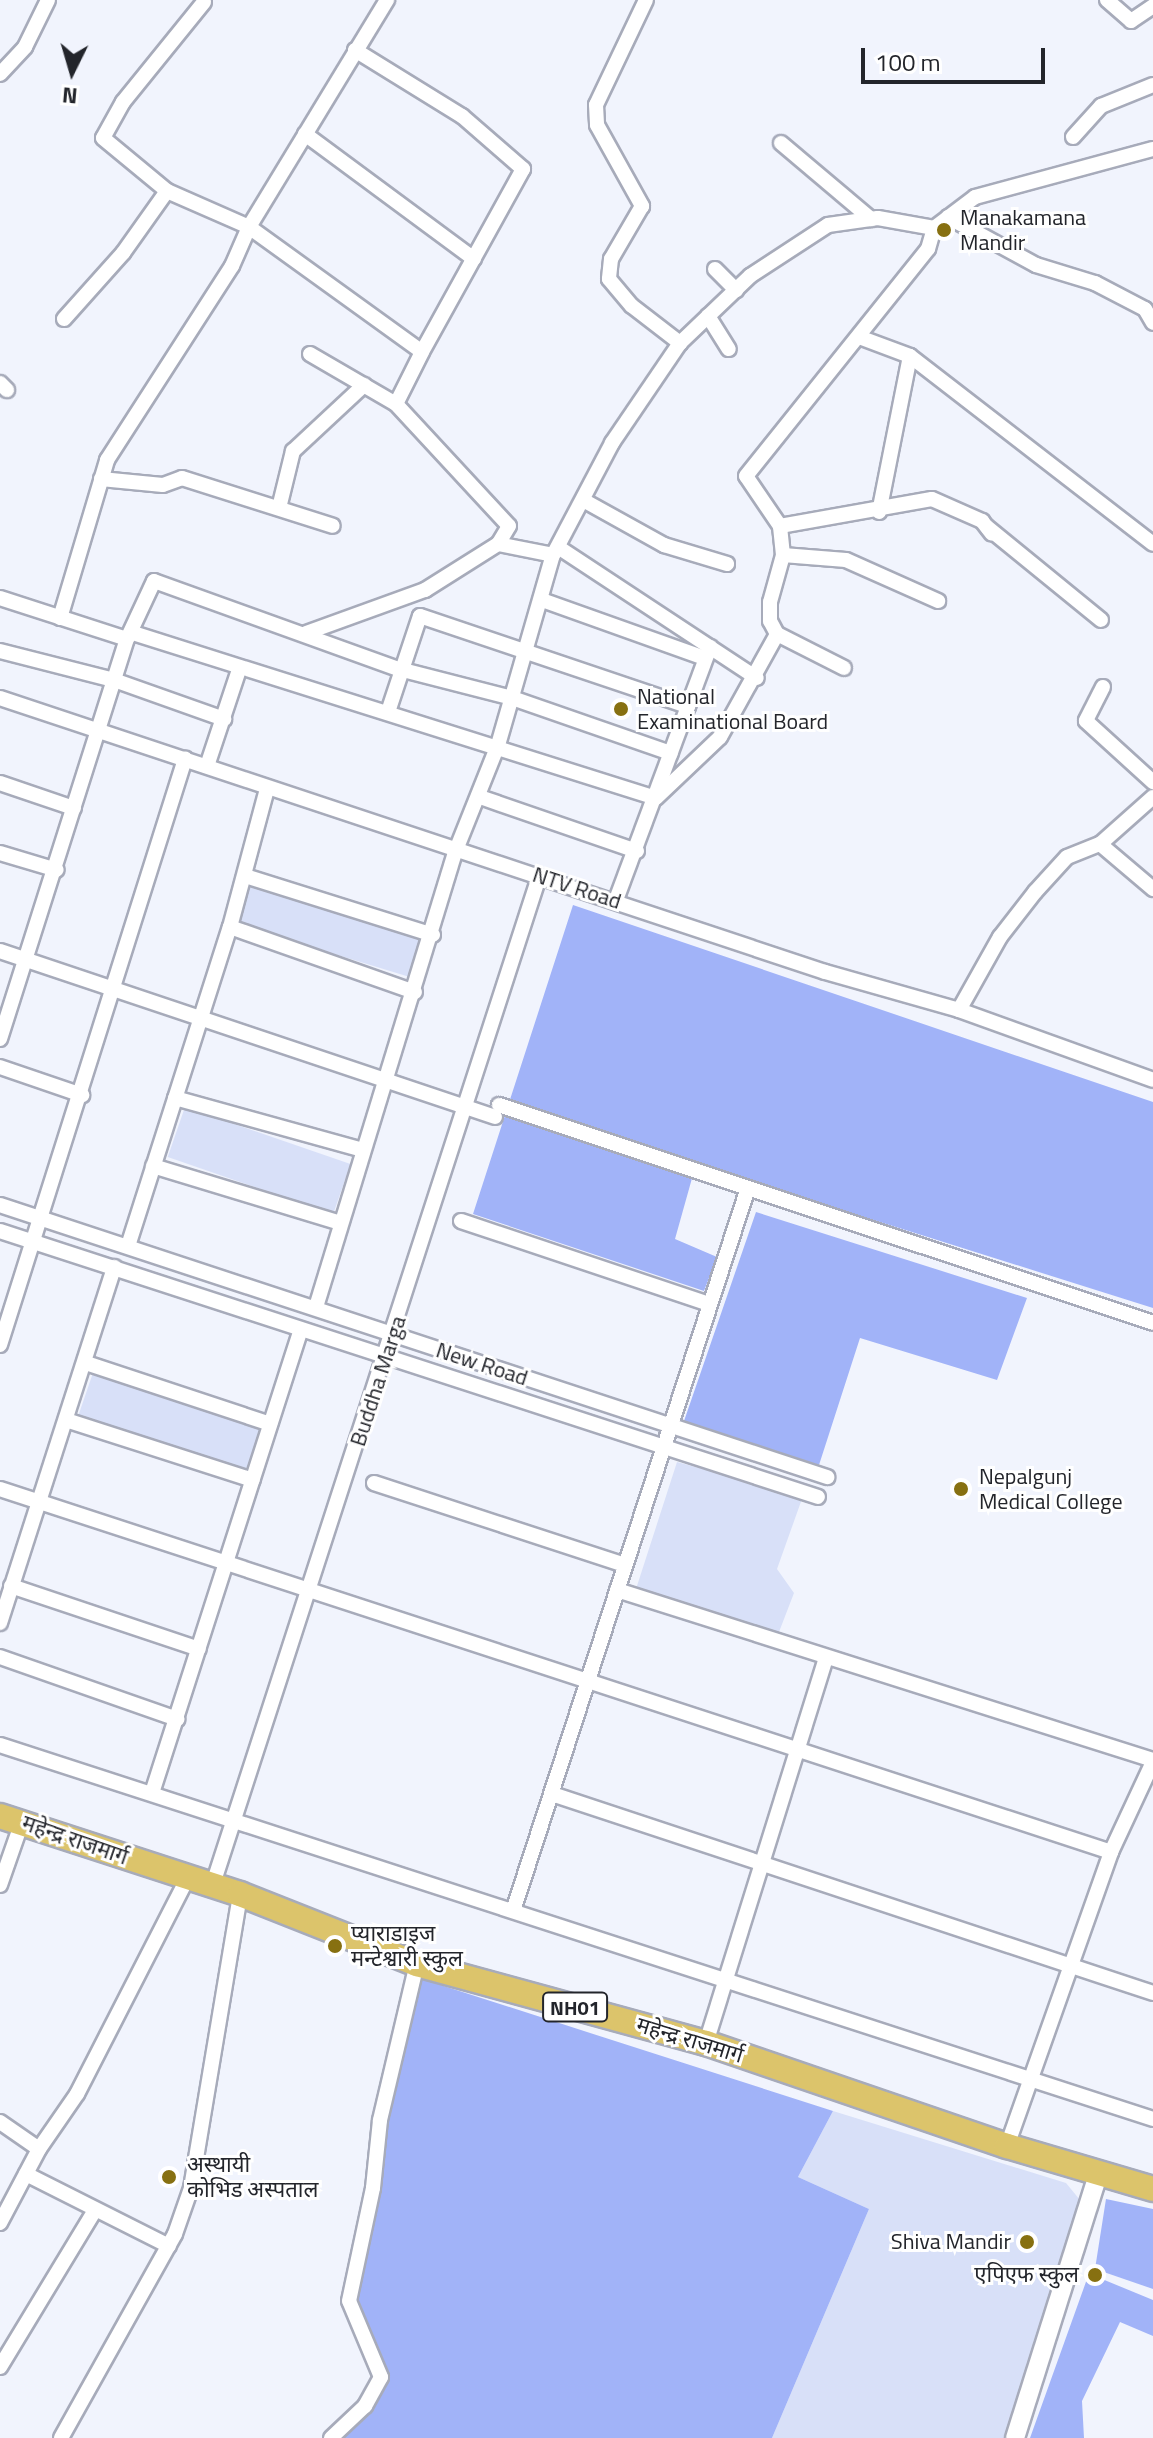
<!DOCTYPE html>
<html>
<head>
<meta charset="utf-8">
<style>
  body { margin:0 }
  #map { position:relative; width:1153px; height:2438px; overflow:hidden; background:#f1f4fd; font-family:"Titillium Web","Noto Sans Devanagari",sans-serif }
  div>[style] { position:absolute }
  .green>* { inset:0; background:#d8e0f8; transform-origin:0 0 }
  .forest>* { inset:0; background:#a1b3f8 }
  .roads { filter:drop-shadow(2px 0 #a7abba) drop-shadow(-2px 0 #a7abba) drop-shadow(0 2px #a7abba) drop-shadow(0 -2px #a7abba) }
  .minor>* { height:14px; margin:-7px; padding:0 7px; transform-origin:7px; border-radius:7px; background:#fff }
  .tertiary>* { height:18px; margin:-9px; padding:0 9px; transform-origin:9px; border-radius:9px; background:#fff }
  .trunk>* { height:24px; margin:-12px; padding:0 12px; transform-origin:12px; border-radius:12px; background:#dcc46b }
  .dots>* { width:22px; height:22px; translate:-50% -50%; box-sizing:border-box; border:4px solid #fff; border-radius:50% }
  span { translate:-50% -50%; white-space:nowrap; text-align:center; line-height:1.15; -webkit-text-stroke:6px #fff; paint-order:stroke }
  .shield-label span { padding:2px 6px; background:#fff; border:2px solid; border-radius:6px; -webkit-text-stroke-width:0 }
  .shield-label { font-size:20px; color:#23252b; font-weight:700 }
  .poi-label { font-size:22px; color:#23252b }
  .left { translate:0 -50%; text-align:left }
  .right { translate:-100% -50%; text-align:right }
  .street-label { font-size:22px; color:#23252b }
  .north { position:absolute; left:32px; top:32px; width:80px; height:80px; -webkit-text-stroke:6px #fff; paint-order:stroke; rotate:185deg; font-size:22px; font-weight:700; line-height:32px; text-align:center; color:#23252b }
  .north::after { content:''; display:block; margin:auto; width:28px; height:36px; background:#23252b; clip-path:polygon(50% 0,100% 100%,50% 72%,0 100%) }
  .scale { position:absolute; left:861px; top:48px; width:184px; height:36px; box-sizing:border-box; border:4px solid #23252b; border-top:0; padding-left:10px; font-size:24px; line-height:28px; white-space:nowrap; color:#23252b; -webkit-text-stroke:6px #fff; paint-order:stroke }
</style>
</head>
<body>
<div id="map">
  <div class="green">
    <i style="left:249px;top:883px;width:188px;height:43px;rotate:17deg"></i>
    <i style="left:185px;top:1107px;width:175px;height:53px;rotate:19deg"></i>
    <i style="left:94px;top:1370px;width:181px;height:52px;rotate:19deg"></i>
    <i style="clip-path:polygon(677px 1462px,803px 1496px,777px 1569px,794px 1593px,779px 1632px,636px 1589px)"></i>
    <i style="clip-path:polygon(833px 2111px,1066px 2183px,1080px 2200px,1008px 2438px,772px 2438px,869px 2209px,798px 2177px)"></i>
  </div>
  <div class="forest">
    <i style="clip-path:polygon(573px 905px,1153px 1102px,1153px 1308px,696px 1164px,675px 1239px,717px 1257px,704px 1291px,473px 1214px)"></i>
    <i style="clip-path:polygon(756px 1212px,1027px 1298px,997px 1380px,860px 1338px,819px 1465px,684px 1421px)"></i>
    <i style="clip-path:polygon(422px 1979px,833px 2111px,798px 2177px,869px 2209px,772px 2438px,331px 2438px,381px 2377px,349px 2301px,380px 2120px)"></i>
    <i style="clip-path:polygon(1106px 2199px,1153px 2209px,1153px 2289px,1095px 2269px)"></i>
    <i style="clip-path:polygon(1087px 2279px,1102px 2279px,1153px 2300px,1153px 2336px,1120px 2322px,1082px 2401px,1084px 2438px,1030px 2438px)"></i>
  </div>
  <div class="roads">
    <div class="minor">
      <i style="left:646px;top:0;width:116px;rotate:115.5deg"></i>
      <i style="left:596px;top:105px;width:20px;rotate:87deg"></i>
      <i style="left:597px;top:125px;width:93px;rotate:60.9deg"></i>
      <i style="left:642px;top:206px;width:61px;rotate:120.3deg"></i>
      <i style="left:611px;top:259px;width:20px;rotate:96deg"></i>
      <i style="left:609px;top:279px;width:35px;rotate:50deg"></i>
      <i style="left:632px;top:306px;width:61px;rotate:37.6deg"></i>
      <i style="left:1107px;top:0;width:32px;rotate:41deg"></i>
      <i style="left:1131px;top:21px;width:27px;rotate:-34deg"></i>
      <i style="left:204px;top:2px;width:129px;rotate:129deg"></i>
      <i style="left:123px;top:102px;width:41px;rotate:119.1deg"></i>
      <i style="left:103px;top:138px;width:83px;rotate:39.6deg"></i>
      <i style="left:167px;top:191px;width:90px;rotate:23.7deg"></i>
      <i style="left:249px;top:227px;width:213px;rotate:35.8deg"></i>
      <i style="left:422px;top:352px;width:58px;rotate:116.6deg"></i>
      <i style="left:396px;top:404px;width:166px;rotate:47.2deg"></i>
      <i style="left:509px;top:526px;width:21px;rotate:121deg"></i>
      <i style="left:498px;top:544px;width:56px;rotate:11.3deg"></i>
      <i style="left:355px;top:50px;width:126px;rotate:31.7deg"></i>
      <i style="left:462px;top:116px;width:81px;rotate:41deg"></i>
      <i style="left:523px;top:169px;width:209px;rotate:118.9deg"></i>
      <i style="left:0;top:74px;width:37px;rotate:-47deg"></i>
      <i style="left:25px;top:47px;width:52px;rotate:-63.9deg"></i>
      <i style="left:305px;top:134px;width:210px;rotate:36.5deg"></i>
      <i style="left:1073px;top:137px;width:42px;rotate:-47.9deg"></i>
      <i style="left:1101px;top:106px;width:56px;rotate:-22deg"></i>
      <i style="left:781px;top:143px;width:118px;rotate:40.2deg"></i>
      <i style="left:948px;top:217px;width:100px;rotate:28.6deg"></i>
      <i style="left:1036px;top:265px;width:62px;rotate:17deg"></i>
      <i style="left:1095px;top:283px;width:56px;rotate:27.5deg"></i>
      <i style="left:1145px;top:309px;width:16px;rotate:60deg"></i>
      <i style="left:715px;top:269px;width:30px;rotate:45deg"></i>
      <i style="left:708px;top:316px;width:39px;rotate:58deg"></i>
      <i style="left:64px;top:319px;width:89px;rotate:-48.2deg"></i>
      <i style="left:123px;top:253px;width:76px;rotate:-54.6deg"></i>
      <i style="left:859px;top:337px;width:54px;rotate:20.4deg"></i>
      <i style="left:910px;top:356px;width:159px;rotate:101.2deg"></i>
      <i style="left:310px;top:354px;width:99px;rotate:30.2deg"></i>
      <i style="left:910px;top:356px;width:307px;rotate:37.7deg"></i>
      <i style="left:0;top:383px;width:10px;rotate:45deg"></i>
      <i style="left:101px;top:479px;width:62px;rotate:5.5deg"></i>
      <i style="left:163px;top:485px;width:20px;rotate:-20deg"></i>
      <i style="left:182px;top:478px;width:158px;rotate:17.6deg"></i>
      <i style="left:583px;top:500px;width:93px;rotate:29.1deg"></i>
      <i style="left:664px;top:545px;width:66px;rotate:16.8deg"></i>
      <i style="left:279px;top:508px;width:59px;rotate:-76.2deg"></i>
      <i style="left:293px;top:451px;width:97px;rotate:-42.9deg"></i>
      <i style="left:780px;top:526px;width:154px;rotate:-10.1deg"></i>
      <i style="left:932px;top:499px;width:55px;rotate:23.7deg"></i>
      <i style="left:982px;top:521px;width:16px;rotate:52deg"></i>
      <i style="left:987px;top:527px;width:147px;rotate:39.2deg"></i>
      <i style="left:558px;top:547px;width:238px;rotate:33.4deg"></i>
      <i style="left:783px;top:555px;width:63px;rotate:4.5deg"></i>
      <i style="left:846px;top:560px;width:101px;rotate:24deg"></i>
      <i style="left:0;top:598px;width:133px;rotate:17.9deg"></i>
      <i style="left:542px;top:600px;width:173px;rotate:19.6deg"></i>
      <i style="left:60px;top:618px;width:165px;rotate:-73.4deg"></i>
      <i style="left:107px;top:460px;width:231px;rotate:-57.2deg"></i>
      <i style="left:232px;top:266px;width:43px;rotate:-66.4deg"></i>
      <i style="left:249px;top:227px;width:266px;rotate:-58.7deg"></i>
      <i style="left:133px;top:633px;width:548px;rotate:17.51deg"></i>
      <i style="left:656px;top:798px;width:88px;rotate:-43.6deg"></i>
      <i style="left:720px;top:737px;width:118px;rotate:-61deg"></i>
      <i style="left:777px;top:634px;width:15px;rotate:-118deg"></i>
      <i style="left:770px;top:621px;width:19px;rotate:-90deg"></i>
      <i style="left:770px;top:602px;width:49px;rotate:-74.5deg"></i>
      <i style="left:783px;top:555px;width:29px;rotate:-96deg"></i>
      <i style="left:780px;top:526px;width:60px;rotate:-124.2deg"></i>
      <i style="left:746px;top:476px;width:291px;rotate:-51.3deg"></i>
      <i style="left:928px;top:249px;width:22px;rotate:-74deg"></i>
      <i style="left:306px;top:633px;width:127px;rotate:-19.9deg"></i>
      <i style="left:425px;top:590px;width:86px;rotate:-32.2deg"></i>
      <i style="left:777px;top:634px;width:75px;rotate:26.9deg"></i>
      <i style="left:0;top:651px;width:118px;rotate:14.3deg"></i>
      <i style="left:114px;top:680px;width:117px;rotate:19.5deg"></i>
      <i style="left:1103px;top:687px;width:38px;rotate:117deg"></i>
      <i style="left:1086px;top:721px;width:91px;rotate:42.3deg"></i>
      <i style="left:0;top:698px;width:869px;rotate:18.37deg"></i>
      <i style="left:825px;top:972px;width:139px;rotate:15.8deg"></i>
      <i style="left:959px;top:1010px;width:206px;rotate:19.8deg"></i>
      <i style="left:388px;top:712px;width:101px;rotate:-71.6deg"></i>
      <i style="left:420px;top:616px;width:283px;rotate:18.6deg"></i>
      <i style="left:207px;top:766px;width:104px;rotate:-71.6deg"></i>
      <i style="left:0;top:783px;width:78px;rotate:18.7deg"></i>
      <i style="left:480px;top:797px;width:166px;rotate:19deg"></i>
      <i style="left:1100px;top:844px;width:70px;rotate:40.3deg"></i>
      <i style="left:0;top:853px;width:59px;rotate:16.6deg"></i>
      <i style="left:245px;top:876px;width:197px;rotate:17.4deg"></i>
      <i style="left:616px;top:900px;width:270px;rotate:-69.6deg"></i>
      <i style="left:230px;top:927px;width:196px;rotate:19.4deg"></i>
      <i style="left:0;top:951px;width:522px;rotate:18.54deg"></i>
      <i style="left:959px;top:1010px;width:84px;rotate:-60.7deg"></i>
      <i style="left:1000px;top:937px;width:57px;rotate:-52.1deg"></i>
      <i style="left:1035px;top:892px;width:47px;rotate:-47.6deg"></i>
      <i style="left:1067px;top:857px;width:35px;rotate:-22deg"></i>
      <i style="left:1100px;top:844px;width:71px;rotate:-41.6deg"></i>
      <i style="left:0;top:1039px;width:420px;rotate:-72.4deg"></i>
      <i style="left:127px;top:639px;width:64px;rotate:-65deg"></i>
      <i style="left:154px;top:581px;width:260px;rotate:19.8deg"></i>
      <i style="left:399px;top:669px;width:117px;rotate:14.4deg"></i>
      <i style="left:512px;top:698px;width:168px;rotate:19.1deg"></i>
      <i style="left:0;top:1067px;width:87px;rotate:18.9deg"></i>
      <i style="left:175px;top:1098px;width:195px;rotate:15.5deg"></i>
      <i style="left:499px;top:1105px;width:689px;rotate:18.43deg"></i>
      <i style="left:153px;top:1166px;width:196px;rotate:16.9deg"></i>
      <i style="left:0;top:1205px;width:871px;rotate:18.21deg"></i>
      <i style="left:461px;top:1221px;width:262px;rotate:18.5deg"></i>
      <i style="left:0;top:1231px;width:860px;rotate:18.01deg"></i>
      <i style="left:128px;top:1246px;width:335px;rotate:-72.3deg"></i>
      <i style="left:230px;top:927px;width:143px;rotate:-75deg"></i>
      <i style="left:316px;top:1307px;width:478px;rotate:-73deg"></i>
      <i style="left:456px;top:850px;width:113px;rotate:-68.2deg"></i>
      <i style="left:498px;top:745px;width:198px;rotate:-73.9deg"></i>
      <i style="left:553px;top:555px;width:127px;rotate:-62.2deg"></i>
      <i style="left:612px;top:443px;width:121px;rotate:-55.8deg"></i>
      <i style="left:680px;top:343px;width:97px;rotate:-43.7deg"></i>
      <i style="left:750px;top:276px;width:93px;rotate:-33.2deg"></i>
      <i style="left:828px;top:225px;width:50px;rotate:-8deg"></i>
      <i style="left:878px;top:218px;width:57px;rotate:10.1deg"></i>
      <i style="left:934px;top:228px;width:51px;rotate:-37.1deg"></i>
      <i style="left:975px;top:197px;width:184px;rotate:-15.1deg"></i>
      <i style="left:0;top:1345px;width:615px;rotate:-72.48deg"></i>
      <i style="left:86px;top:1363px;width:194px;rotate:18.3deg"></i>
      <i style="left:66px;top:1420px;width:196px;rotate:17.8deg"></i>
      <i style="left:374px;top:1483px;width:264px;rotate:18.1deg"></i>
      <i style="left:0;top:1489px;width:1169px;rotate:18.09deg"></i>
      <i style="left:11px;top:1586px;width:198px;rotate:18.5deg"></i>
      <i style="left:617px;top:1590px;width:562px;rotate:17.6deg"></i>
      <i style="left:0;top:1623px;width:374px;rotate:-72.2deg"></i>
      <i style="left:0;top:1657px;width:188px;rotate:19.3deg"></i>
      <i style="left:0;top:1745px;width:1212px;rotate:17.97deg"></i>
      <i style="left:152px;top:1793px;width:487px;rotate:-72.2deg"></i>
      <i style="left:552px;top:1794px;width:633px;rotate:18.32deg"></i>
      <i style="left:213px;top:1884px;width:1058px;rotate:-72.06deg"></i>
      <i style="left:0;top:1885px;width:67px;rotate:-70.8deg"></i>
      <i style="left:514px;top:1908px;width:754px;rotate:-72deg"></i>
      <i style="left:706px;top:2043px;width:403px;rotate:-72.7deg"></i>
      <i style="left:0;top:2122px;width:47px;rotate:34.7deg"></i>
      <i style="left:1007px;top:2146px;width:312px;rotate:-70.5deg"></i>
      <i style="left:1111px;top:1852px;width:99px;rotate:-65deg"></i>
      <i style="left:26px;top:2174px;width:160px;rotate:26.7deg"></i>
      <i style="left:0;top:2223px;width:84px;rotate:-62.2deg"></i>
      <i style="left:39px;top:2149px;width:67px;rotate:-55.4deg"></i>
      <i style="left:77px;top:2094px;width:242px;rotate:-62.9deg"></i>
      <i style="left:0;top:2367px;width:184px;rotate:-58.8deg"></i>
      <i style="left:61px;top:2438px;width:234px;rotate:-60.8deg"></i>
      <i style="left:175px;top:2234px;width:49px;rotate:-70.8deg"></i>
      <i style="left:191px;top:2188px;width:298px;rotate:-80.5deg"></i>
      <i style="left:331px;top:2438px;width:47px;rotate:-43.3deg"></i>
      <i style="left:365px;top:2406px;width:33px;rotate:-61deg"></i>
      <i style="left:381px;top:2377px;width:82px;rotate:-112.8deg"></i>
      <i style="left:349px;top:2301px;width:116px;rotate:-78deg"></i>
      <i style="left:373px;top:2188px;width:68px;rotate:-84.1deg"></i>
      <i style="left:380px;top:2120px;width:160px;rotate:-76.7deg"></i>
    </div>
    <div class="tertiary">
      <i style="left:1015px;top:2438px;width:276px;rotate:-72.5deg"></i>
    </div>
    <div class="trunk">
      <i style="left:0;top:1816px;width:252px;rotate:18deg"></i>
      <i style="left:240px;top:1894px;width:190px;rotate:21.6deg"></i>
      <i style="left:417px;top:1964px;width:300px;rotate:15.3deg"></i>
      <i style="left:706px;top:2043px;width:318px;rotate:18.9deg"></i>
      <i style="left:1007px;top:2146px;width:152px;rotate:16.4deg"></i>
    </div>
  </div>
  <div class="dots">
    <i style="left:944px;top:230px;background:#877011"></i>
    <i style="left:621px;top:709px;background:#877011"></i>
    <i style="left:961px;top:1489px;background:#877011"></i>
    <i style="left:335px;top:1946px;background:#877011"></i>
    <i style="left:169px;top:2177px;background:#877011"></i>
    <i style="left:1027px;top:2242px;background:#877011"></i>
    <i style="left:1095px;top:2275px;background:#877011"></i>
  </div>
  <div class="shield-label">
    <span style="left:575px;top:2007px">NH01</span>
  </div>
  <div class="poi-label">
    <span class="left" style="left:960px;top:230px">Manakamana<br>Mandir</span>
    <span class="left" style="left:637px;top:709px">National<br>Examinational Board</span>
    <span class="left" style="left:979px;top:1489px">Nepalgunj<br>Medical College</span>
    <span class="left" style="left:351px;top:1946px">प्याराडाइज<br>मन्टेश्वारी स्कुल</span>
    <span class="left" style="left:187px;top:2177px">अस्थायी<br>कोभिड अस्पताल</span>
    <span class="right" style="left:1011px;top:2242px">Shiva Mandir</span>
    <span class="right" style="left:1079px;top:2275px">एपिएफ स्कुल</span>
  </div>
  <div class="street-label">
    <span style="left:577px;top:888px;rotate:18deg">NTV Road</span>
    <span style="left:482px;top:1364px;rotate:18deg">New Road</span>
    <span style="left:378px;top:1381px;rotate:-72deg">Buddha Marga</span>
    <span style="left:75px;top:1840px;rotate:19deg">महेन्द्र राजमार्ग</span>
    <span style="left:690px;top:2040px;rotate:17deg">महेन्द्र राजमार्ग</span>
  </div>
  <div class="north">N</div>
  <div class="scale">100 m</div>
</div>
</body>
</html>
